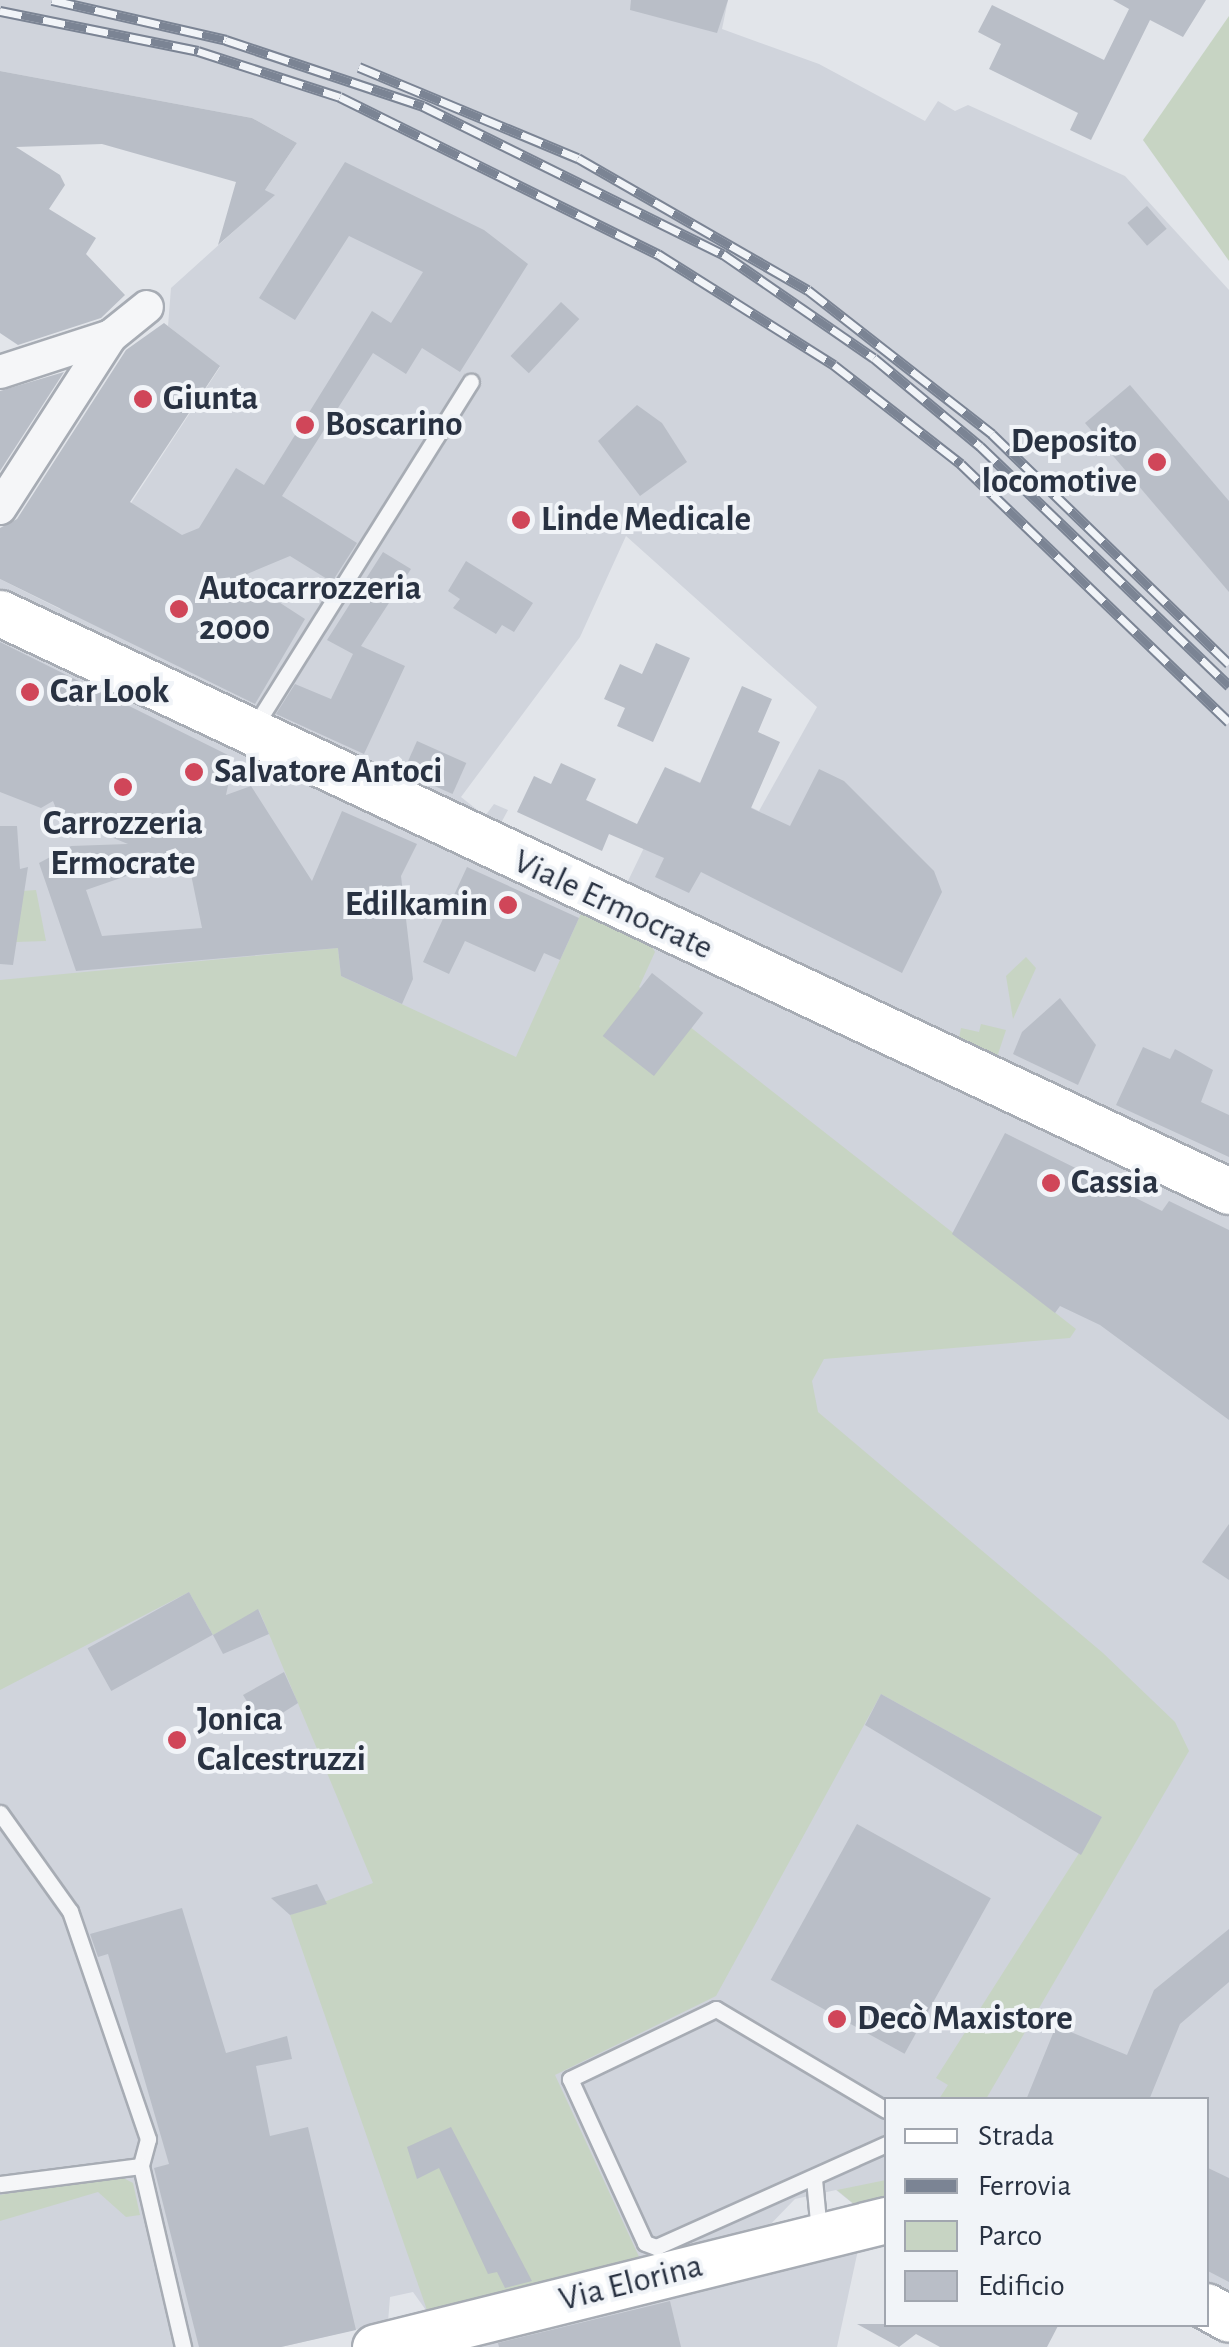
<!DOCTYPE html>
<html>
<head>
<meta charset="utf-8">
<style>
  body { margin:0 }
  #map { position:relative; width:1229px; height:2347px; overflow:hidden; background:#e2e5ea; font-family:"Alegreya Sans",sans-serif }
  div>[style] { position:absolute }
  .built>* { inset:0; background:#d0d4dc }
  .green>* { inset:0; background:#c7d4c3 }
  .building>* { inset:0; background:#b9bec7; transform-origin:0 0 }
  .roads { filter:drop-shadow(2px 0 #a7acb4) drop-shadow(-2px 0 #a7acb4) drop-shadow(0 2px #a7acb4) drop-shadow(0 -2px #a7acb4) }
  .service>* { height:15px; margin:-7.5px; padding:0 7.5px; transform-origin:7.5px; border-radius:7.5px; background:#f5f6f8 }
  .minor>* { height:32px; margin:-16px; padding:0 16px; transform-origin:16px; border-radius:16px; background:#f5f6f8 }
  .secondary>* { height:45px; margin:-22.5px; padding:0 22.5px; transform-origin:22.5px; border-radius:22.5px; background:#fff }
  .rail>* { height:11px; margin-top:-5.5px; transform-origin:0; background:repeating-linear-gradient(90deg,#f1f4f8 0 22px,#7b8494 0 44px); box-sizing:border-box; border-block:2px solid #7b8494 }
  .dots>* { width:28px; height:28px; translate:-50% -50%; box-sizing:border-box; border:5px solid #f1f4f8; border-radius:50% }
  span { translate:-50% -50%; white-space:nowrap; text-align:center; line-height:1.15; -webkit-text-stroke:8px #f1f4f8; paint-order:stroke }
  .poi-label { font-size:35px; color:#293242; font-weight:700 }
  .left { translate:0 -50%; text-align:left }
  .right { translate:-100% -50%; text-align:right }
  .street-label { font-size:35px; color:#293242 }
  .legend { position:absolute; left:884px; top:2097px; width:325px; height:230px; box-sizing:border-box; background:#f1f4f8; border:2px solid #a1a6af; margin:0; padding:12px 18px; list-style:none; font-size:30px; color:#293242 }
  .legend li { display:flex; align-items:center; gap:20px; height:50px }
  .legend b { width:50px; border:2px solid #a1a6af }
</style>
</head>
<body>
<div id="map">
  <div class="built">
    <i style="clip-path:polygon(evenodd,0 0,728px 0,722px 29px,819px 64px,925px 121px,938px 101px,955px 111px,968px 105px,1125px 176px,1229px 290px,1229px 2298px,1207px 2284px,1206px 2100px,886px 2100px,886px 2203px,861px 2210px,836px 2190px,795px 2199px,764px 2231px,428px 2313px,413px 2292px,390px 2297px,388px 2322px,281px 2347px,0 2347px,0 579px,60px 609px,99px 552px,220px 367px,168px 326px,171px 288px,274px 195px,265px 190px,297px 143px,252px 118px,0 71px,0 0,626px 536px,817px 707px,759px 811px,680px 773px,627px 883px,501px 823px,508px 810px,494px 804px,485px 816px,461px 797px,580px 637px,626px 536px)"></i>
    <i style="clip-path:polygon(858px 2250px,837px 2347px,473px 2347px,476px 2344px)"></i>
  </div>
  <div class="green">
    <i style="clip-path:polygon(1229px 16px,1229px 261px,1143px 140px)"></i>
    <i style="clip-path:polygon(36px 890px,46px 941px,16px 942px,22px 891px)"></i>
    <i style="clip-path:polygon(584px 907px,644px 933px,655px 952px,639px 987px,1076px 1329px,1070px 1338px,824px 1359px,812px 1381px,818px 1412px,1103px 1653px,1175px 1722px,1189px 1751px,986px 2099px,939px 2099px,948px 2085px,936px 2078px,1102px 1817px,881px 1694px,716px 1996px,555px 2075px,641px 2261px,428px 2313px,290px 1915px,373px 1883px,259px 1610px,213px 1635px,189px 1592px,0 1690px,0 980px,338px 948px,341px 976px,516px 1057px)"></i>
    <i style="clip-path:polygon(1026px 957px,1036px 968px,1013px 1019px,1006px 976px)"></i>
    <i style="clip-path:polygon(981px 1024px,1006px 1030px,997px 1057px,959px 1038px,961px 1028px,979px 1032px)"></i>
    <i style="clip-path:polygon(116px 2174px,133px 2183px,140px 2215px,126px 2217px,98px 2192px,0 2221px,0 2195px)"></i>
    <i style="clip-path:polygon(886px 2180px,886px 2203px,861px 2210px,837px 2190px)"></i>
  </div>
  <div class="building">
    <i style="clip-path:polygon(631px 0,728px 0,717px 33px,630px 10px)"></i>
    <i style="clip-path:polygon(1113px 0,1206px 0,1183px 37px,1150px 20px,1091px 140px,1070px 130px,1078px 113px,989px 69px,1001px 44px,978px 32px,992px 5px,1104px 60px,1129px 9px)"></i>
    <i style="clip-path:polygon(0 71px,252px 118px,297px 143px,265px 190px,275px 195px,218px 245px,236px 182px,102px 144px,16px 147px,60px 175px,65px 185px,49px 209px,96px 238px,86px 254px,125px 295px,101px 318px,18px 345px,0 333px)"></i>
    <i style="clip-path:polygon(345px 162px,484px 230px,528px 264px,460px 372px,422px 348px,406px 374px,373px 353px,282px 496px,357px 543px,332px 582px,290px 556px,240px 577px,305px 619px,255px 704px,0 579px,0 528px,17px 519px,126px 350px,164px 323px,220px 366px,130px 502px,182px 535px,199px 528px,236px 468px,264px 485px,372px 311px,391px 323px,423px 272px,349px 236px,295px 320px,259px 298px)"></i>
    <i style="left:1147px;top:206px;width:30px;height:26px;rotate:49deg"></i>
    <i style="left:561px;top:302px;width:25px;height:74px;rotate:43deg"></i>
    <i style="clip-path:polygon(64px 372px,0 471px,0 391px)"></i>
    <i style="clip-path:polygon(1130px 385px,1229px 501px,1229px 592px,1085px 423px)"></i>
    <i style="clip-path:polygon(637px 405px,662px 423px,687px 462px,640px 496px,598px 441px)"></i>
    <i style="clip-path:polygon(383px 552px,411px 569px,361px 646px,405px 666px,364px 754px,276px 714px,295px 684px,331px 699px,353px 654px,327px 640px)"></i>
    <i style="clip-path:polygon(466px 561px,533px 603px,514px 632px,502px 625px,496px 634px,453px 608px,460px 599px,448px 591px)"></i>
    <i style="clip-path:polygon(evenodd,0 642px,234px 758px,226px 795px,251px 786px,312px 881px,342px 811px,417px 844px,401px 876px,413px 979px,402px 1004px,341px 976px,338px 948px,76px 971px,39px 863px,71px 846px,128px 844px,59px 816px,53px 801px,41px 808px,0 792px,0 642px,187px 855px,202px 928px,102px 936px,86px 890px,187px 855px)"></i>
    <i style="clip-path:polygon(656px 643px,690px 658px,653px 742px,617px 726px,625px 708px,604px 699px,620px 664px,642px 674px)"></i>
    <i style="clip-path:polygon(742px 686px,772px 699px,758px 732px,780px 742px,751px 808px,790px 826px,819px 769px,844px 781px,934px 871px,942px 892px,902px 973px,701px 872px,689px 893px,655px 877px,664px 858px,609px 834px,602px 851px,517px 812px,534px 776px,551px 784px,561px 763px,596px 779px,586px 800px,637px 824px,665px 767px,700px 783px)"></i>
    <i style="left:417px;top:741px;width:54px;height:34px;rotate:24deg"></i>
    <i style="clip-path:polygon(0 826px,17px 826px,20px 869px,28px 867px,13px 965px,0 964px)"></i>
    <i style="clip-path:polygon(467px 867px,579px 918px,560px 960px,544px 953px,535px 972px,465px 941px,449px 974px,423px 962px)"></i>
    <i style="left:652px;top:973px;width:65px;height:80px;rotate:38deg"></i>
    <i style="clip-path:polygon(1060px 998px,1096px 1045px,1078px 1085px,1013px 1054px,1022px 1032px)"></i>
    <i style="clip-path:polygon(1143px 1047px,1170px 1059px,1175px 1049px,1213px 1070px,1201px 1102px,1229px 1115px,1229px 1157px,1116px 1105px)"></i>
    <i style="clip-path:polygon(1005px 1133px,1162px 1211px,1169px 1201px,1229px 1230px,1229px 1420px,1100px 1325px,1060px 1306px,1055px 1313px,952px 1234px)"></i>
    <i style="clip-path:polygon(1229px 1524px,1229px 1580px,1202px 1562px)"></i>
    <i style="left:189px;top:1592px;width:49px;height:116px;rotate:61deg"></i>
    <i style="clip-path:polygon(258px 1609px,269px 1634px,223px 1654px,213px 1635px)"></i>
    <i style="clip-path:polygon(284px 1672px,298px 1703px,262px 1726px,243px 1695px)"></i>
    <i style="clip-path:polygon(881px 1694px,1102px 1817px,1081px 1855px,865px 1725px)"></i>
    <i style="left:857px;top:1824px;width:153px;height:178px;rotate:29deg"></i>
    <i style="clip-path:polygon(317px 1884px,327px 1904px,290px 1915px,271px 1898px)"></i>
    <i style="clip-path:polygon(182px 1908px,226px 2053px,287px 2036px,292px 2059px,256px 2066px,270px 2136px,308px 2127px,356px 2330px,281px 2347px,199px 2347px,154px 2168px,169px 2164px,108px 1954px,98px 1957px,90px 1934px)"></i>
    <i style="clip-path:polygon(1229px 1929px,1229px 1982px,1180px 2024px,1149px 2100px,1026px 2100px,1056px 2026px,1127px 2055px,1154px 1990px)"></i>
    <i style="clip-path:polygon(451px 2127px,532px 2281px,505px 2288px,497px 2272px,488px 2274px,439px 2168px,417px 2179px,407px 2147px)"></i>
    <i style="clip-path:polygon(1206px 2167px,1229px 2178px,1229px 2282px,1206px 2270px)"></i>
    <i style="clip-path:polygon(670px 2301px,681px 2347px,499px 2347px,498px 2343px)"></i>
    <i style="clip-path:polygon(857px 2324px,1059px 2324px,1047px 2347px,940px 2347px,916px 2334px,899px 2347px)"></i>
  </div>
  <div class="roads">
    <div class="service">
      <i style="left:253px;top:729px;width:410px;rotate:-57.9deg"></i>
      <i style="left:0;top:1813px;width:120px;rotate:54.5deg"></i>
      <i style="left:70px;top:1911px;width:241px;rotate:71.1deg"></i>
      <i style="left:148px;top:2139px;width:28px;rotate:105deg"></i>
      <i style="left:141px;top:2166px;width:186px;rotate:76.9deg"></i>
      <i style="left:886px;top:2110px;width:198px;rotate:-149.3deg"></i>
      <i style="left:716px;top:2009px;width:162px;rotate:154.4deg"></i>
      <i style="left:570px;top:2079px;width:180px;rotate:65.4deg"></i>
      <i style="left:645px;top:2243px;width:12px;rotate:20deg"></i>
      <i style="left:656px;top:2247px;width:252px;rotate:-24.1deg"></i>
      <i style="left:814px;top:2179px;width:53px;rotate:84.6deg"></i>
      <i style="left:0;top:2184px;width:142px;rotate:-7.3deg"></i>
    </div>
    <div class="minor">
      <i style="left:0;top:372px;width:117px;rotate:-18deg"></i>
      <i style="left:0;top:508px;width:205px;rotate:-57.2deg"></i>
      <i style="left:111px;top:336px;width:46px;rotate:-38.9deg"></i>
    </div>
    <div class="secondary">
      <i style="left:0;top:613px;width:1358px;rotate:25.19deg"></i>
      <i style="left:1206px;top:2306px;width:26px;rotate:29deg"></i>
      <i style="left:375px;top:2347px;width:527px;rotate:-13.96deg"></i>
    </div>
  </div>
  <div class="rail">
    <i style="left:52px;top:0;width:179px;rotate:12.9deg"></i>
    <i style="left:226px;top:40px;width:208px;rotate:18.5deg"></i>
    <i style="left:423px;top:106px;width:335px;rotate:26.3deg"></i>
    <i style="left:723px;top:254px;width:183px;rotate:34.6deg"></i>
    <i style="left:874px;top:358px;width:138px;rotate:39.7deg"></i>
    <i style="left:980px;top:446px;width:346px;rotate:43.9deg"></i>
    <i style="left:0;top:11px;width:202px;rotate:11.4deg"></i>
    <i style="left:198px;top:51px;width:149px;rotate:17.9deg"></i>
    <i style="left:340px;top:97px;width:355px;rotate:26.3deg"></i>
    <i style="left:658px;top:254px;width:208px;rotate:32.2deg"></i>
    <i style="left:834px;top:365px;width:161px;rotate:37.9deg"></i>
    <i style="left:961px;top:464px;width:372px;rotate:43.9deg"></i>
    <i style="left:359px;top:67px;width:237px;rotate:22.6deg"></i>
    <i style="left:578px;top:158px;width:265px;rotate:29.9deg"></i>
    <i style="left:808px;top:290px;width:234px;rotate:38deg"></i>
    <i style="left:992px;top:434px;width:330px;rotate:44.1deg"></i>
  </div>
  <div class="dots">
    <i style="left:143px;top:399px;background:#d04659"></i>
    <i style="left:305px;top:425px;background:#d04659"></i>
    <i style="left:1157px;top:462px;background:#d04659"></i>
    <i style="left:521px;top:520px;background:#d04659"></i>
    <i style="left:179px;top:609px;background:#d04659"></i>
    <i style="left:30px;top:692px;background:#d04659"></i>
    <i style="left:194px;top:772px;background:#d04659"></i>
    <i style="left:123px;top:787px;background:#d04659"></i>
    <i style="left:508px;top:905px;background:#d04659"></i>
    <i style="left:1051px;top:1183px;background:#d04659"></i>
    <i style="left:177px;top:1740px;background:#d04659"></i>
    <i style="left:837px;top:2019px;background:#d04659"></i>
  </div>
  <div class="poi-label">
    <span class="left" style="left:163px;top:399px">Giunta</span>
    <span class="left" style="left:325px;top:425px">Boscarino</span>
    <span class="right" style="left:1137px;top:462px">Deposito<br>locomotive</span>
    <span class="left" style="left:541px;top:520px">Linde Medicale</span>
    <span class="left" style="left:199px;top:609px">Autocarrozzeria<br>2000</span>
    <span class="left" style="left:50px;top:692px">Car Look</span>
    <span class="left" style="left:214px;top:772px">Salvatore Antoci</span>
    <span style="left:123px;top:844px">Carrozzeria<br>Ermocrate</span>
    <span class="right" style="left:488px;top:905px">Edilkamin</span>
    <span class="left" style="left:1071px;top:1183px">Cassia</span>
    <span class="left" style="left:197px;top:1740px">Jonica<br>Calcestruzzi</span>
    <span class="left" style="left:857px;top:2019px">Decò Maxistore</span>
  </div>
  <div class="street-label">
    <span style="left:613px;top:905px;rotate:25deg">Viale Ermocrate</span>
    <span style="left:631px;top:2283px;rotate:-14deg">Via Elorina</span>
  </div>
  <ul class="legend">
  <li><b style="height:12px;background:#fff"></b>Strada</li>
  <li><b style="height:12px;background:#7b8494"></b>Ferrovia</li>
  <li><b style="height:28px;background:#c7d4c3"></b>Parco</li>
  <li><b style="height:28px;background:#b9bec7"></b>Edificio</li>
  </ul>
</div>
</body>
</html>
